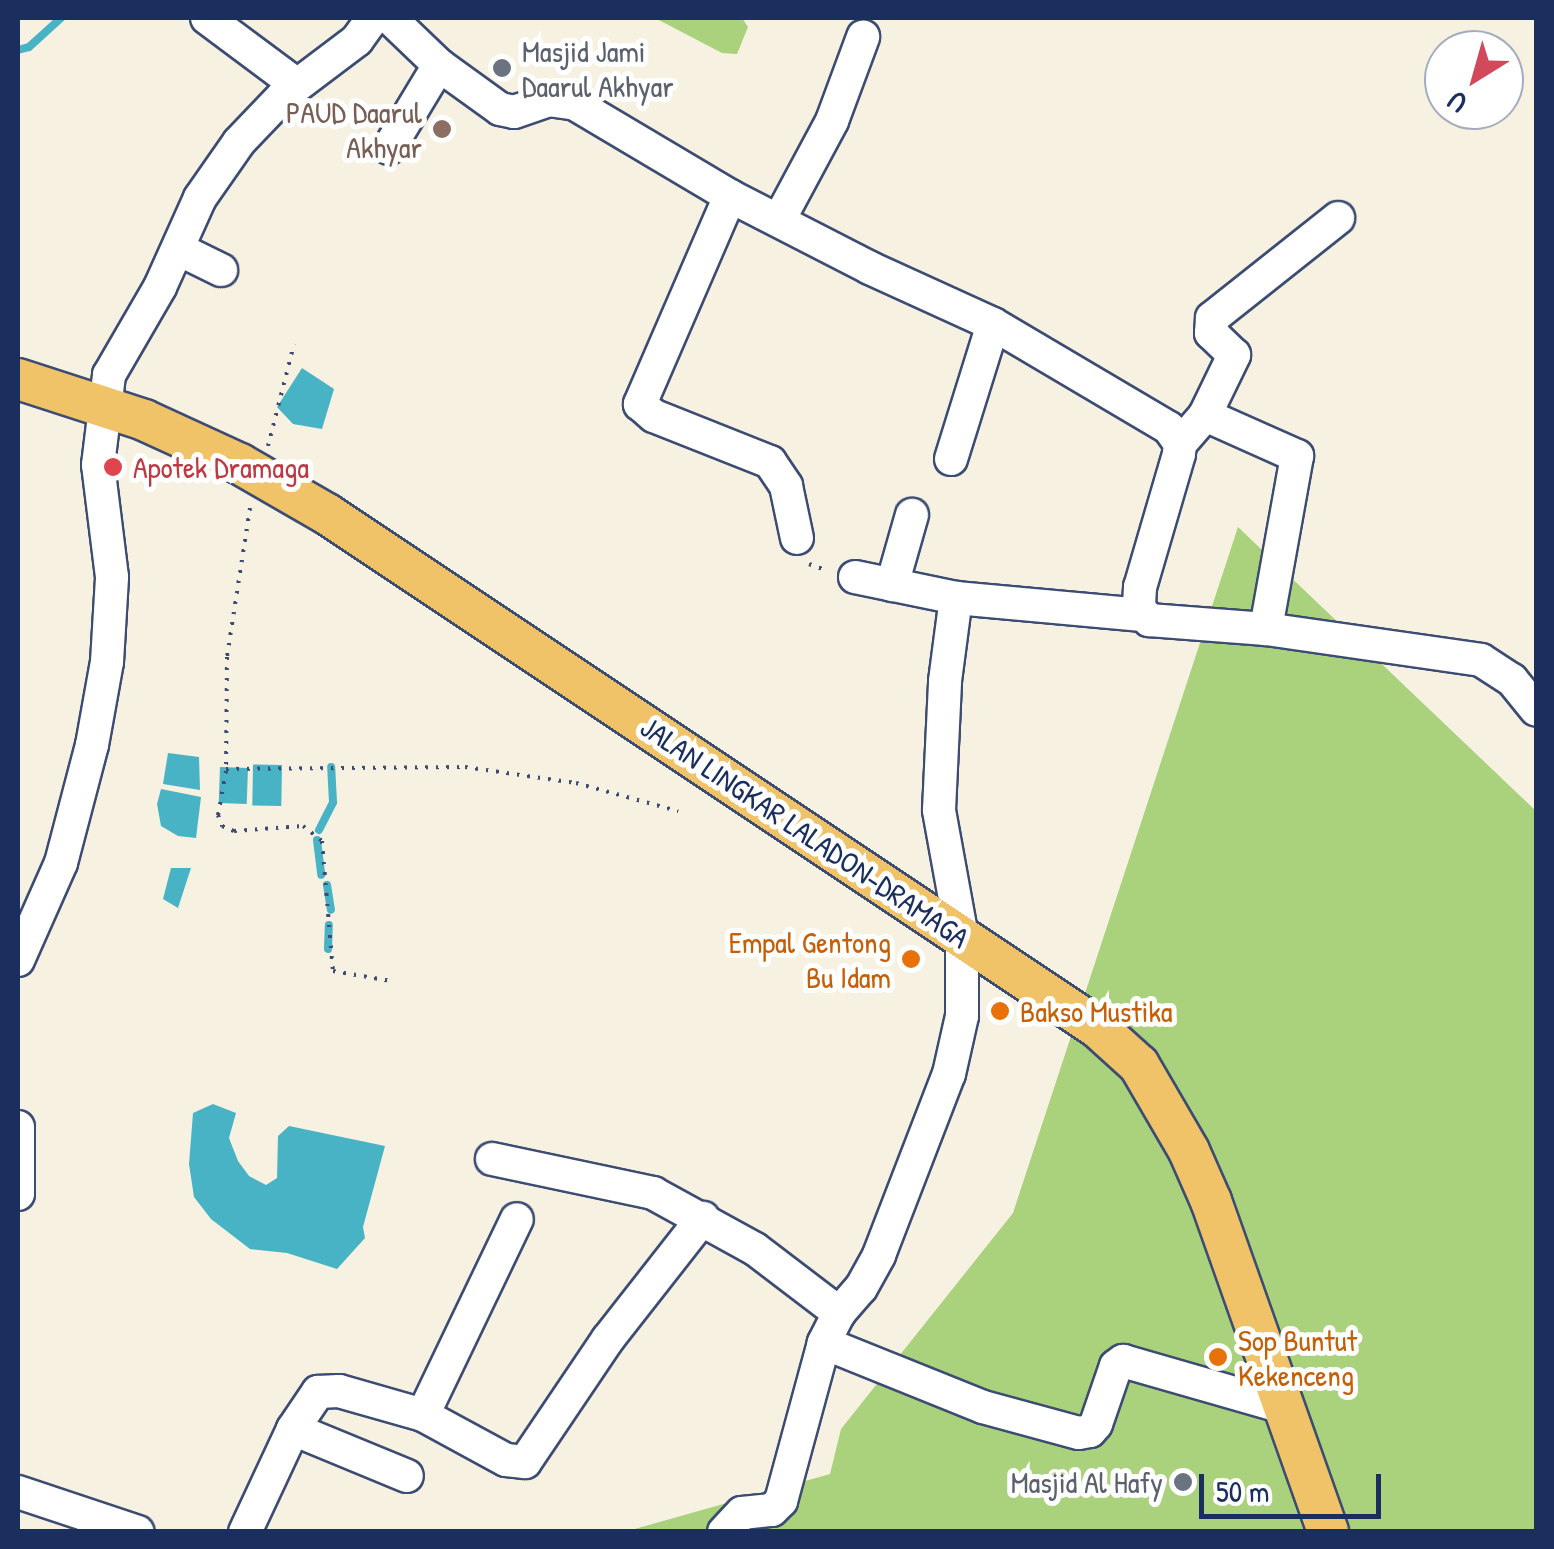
<!DOCTYPE html>
<html>
<head>
<meta charset="utf-8">
<style>
  body { margin:0 }
  #map { position:relative; width:1554px; height:1549px; overflow:hidden; background:#f6f1e1; font-family:"Patrick Hand",sans-serif }
  div>[style] { position:absolute }
  .green>* { inset:0; background:#aad17b }
  .water>* { inset:0; background:#48b3c5; transform-origin:0 0 }
  .stream>* { height:8px; margin:-4px; padding:0 4px; transform-origin:4px; border-radius:4px; background:#48b3c5 }
  .path>* { height:4px; margin-top:-2px; transform-origin:0; background:repeating-linear-gradient(90deg,#3c4c72 0 2.5px,transparent 0 10.5px) }
  .roads { filter:drop-shadow(2px 0 #3c4c72) drop-shadow(-2px 0 #3c4c72) drop-shadow(0 2px #3c4c72) drop-shadow(0 -2px #3c4c72) }
  .minor>* { height:32px; margin:-16px; padding:0 16px; transform-origin:16px; border-radius:16px; background:#fff }
  .major>* { height:40px; margin:-20px; padding:0 20px; transform-origin:20px; border-radius:20px; background:#f1c369 }
  .dots>* { width:28px; height:28px; translate:-50% -50%; box-sizing:border-box; border:5px solid #fff; border-radius:50% }
  span { translate:-50% -50%; white-space:nowrap; text-align:center; line-height:1.15; -webkit-text-stroke:10px #fff; paint-order:stroke }
  .worship-label { font-size:30px; color:#5b616d }
  .left { translate:0 -50%; text-align:left }
  .right { translate:-100% -50%; text-align:right }
  .education-label { font-size:30px; color:#785e54 }
  .health-label { font-size:30px; color:#be3a42 }
  .street-label { font-size:30px; color:#1b2f5e }
  .food-label { font-size:30px; color:#c56008 }
  .frame { position:absolute; inset:0; border:20px solid #1b2f5e; pointer-events:none }
  .north { position:absolute; left:1424px; top:30px; width:100px; height:100px; box-sizing:border-box; background:#fff; border:2px solid #a4acbf; border-radius:50%; rotate:217deg; font-size:28px; font-weight:700; line-height:40px; text-align:center; color:#1b2f5e }
  .north::after { content:''; display:block; margin:auto; width:35px; height:45px; background:#d1495b; clip-path:polygon(50% 0,100% 100%,50% 72%,0 100%) }
  .scale { position:absolute; left:1199px; top:1474px; width:182px; height:45px; box-sizing:border-box; border:5px solid #1b2f5e; border-top:0; padding-left:12px; font-size:30px; line-height:35px; white-space:nowrap; color:#1b2f5e; -webkit-text-stroke:8px #fff; paint-order:stroke }
</style>
</head>
<body>
<div id="map">
  <div class="green">
    <i style="clip-path:polygon(655px 18px,742px 18px,748px 27px,737px 54px,722px 53px)"></i>
    <i style="clip-path:polygon(1238px 527px,1536px 811px,1536px 1531px,624px 1532px,830px 1474px,841px 1429px,1013px 1213px)"></i>
  </div>
  <div class="water">
    <i style="clip-path:polygon(302px 368px,334px 389px,322px 429px,293px 424px,277px 407px)"></i>
    <i style="clip-path:polygon(168px 753px,199px 757px,200px 790px,163px 784px)"></i>
    <i style="left:282px;top:765px;width:41px;height:29px;rotate:91deg"></i>
    <i style="left:220px;top:767px;width:28px;height:36px;rotate:2deg"></i>
    <i style="clip-path:polygon(161px 789px,201px 797px,196px 838px,178px 836px,161px 826px,157px 804px)"></i>
    <i style="clip-path:polygon(171px 868px,191px 868px,178px 908px,163px 899px)"></i>
    <i style="clip-path:polygon(213px 1104px,236px 1113px,229px 1138px,238px 1161px,249px 1176px,266px 1185px,277px 1178px,278px 1136px,289px 1126px,385px 1146px,363px 1227px,365px 1238px,337px 1269px,287px 1253px,250px 1249px,211px 1219px,194px 1197px,189px 1164px,193px 1113px)"></i>
  </div>
  <div class="stream">
    <i style="left:18px;top:50px;width:11px;rotate:-15deg"></i>
    <i style="left:29px;top:47px;width:43px;rotate:-42.2deg"></i>
    <i style="left:319px;top:830px;width:31px;rotate:-63deg"></i>
    <i style="left:333px;top:802px;width:35px;rotate:-93deg"></i>
    <i style="left:317px;top:840px;width:35px;rotate:83deg"></i>
    <i style="left:327px;top:885px;width:25px;rotate:81deg"></i>
    <i style="left:328px;top:949px;width:24px;rotate:-88deg"></i>
  </div>
  <div class="path">
    <i style="left:268px;top:446px;width:105px;rotate:-75.7deg"></i>
    <i style="left:250px;top:508px;width:151px;rotate:98.8deg"></i>
    <i style="left:227px;top:657px;width:112px;rotate:90.5deg"></i>
    <i style="left:226px;top:769px;width:239px;rotate:-0.5deg"></i>
    <i style="left:465px;top:767px;width:112px;rotate:8.2deg"></i>
    <i style="left:576px;top:783px;width:106px;rotate:15.4deg"></i>
    <i style="left:809px;top:564px;width:20px;rotate:20deg"></i>
    <i style="left:226px;top:771px;width:45px;rotate:100.3deg"></i>
    <i style="left:218px;top:815px;width:12px;rotate:70deg"></i>
    <i style="left:222px;top:826px;width:13px;rotate:23deg"></i>
    <i style="left:234px;top:831px;width:69px;rotate:-4.1deg"></i>
    <i style="left:303px;top:826px;width:24px;rotate:38deg"></i>
    <i style="left:322px;top:841px;width:130px;rotate:85.2deg"></i>
    <i style="left:333px;top:971px;width:59px;rotate:9.8deg"></i>
  </div>
  <div class="roads">
    <div class="minor">
      <i style="left:207px;top:18px;width:112px;rotate:36.7deg"></i>
      <i style="left:390px;top:18px;width:68px;rotate:43.8deg"></i>
      <i style="left:439px;top:65px;width:75px;rotate:35.8deg"></i>
      <i style="left:500px;top:109px;width:14px;rotate:12deg"></i>
      <i style="left:514px;top:112px;width:36px;rotate:-19deg"></i>
      <i style="left:548px;top:100px;width:27px;rotate:8deg"></i>
      <i style="left:575px;top:104px;width:180px;rotate:30.7deg"></i>
      <i style="left:730px;top:196px;width:157px;rotate:27.2deg"></i>
      <i style="left:870px;top:268px;width:135px;rotate:24.5deg"></i>
      <i style="left:993px;top:324px;width:204px;rotate:30.6deg"></i>
      <i style="left:1169px;top:428px;width:19px;rotate:55deg"></i>
      <i style="left:1180px;top:444px;width:10px;rotate:96deg"></i>
      <i style="left:1179px;top:454px;width:139px;rotate:106.3deg"></i>
      <i style="left:1140px;top:587px;width:21px;rotate:93deg"></i>
      <i style="left:1139px;top:608px;width:16px;rotate:50deg"></i>
      <i style="left:1149px;top:620px;width:117px;rotate:4.4deg"></i>
      <i style="left:1266px;top:629px;width:217px;rotate:8.2deg"></i>
      <i style="left:1481px;top:660px;width:37px;rotate:33deg"></i>
      <i style="left:1512px;top:680px;width:38px;rotate:51deg"></i>
      <i style="left:389px;top:148px;width:97px;rotate:-58.9deg"></i>
      <i style="left:730px;top:196px;width:227px;rotate:113.4deg"></i>
      <i style="left:640px;top:404px;width:18px;rotate:41deg"></i>
      <i style="left:654px;top:416px;width:125px;rotate:21.6deg"></i>
      <i style="left:770px;top:462px;width:29px;rotate:56deg"></i>
      <i style="left:786px;top:486px;width:53px;rotate:78.1deg"></i>
      <i style="left:779px;top:220px;width:112px;rotate:-61.8deg"></i>
      <i style="left:832px;top:121px;width:90px;rotate:-69.7deg"></i>
      <i style="left:178px;top:249px;width:48px;rotate:26deg"></i>
      <i style="left:1205px;top:415px;width:101px;rotate:24deg"></i>
      <i style="left:1297px;top:456px;width:176px;rotate:100.2deg"></i>
      <i style="left:1180px;top:444px;width:38px;rotate:-49deg"></i>
      <i style="left:1205px;top:415px;width:67px;rotate:-64.2deg"></i>
      <i style="left:1234px;top:355px;width:32px;rotate:-136deg"></i>
      <i style="left:1211px;top:333px;width:15px;rotate:-86deg"></i>
      <i style="left:1212px;top:318px;width:161px;rotate:-38.4deg"></i>
      <i style="left:951px;top:459px;width:141px;rotate:-72.7deg"></i>
      <i style="left:855px;top:577px;width:103px;rotate:11.7deg"></i>
      <i style="left:956px;top:598px;width:187px;rotate:5.2deg"></i>
      <i style="left:892px;top:585px;width:73px;rotate:-74.1deg"></i>
      <i style="left:18px;top:960px;width:106px;rotate:-66.1deg"></i>
      <i style="left:61px;top:863px;width:122px;rotate:-75.3deg"></i>
      <i style="left:92px;top:745px;width:84px;rotate:-79.8deg"></i>
      <i style="left:107px;top:662px;width:85px;rotate:-86.6deg"></i>
      <i style="left:112px;top:577px;width:113px;rotate:-97.1deg"></i>
      <i style="left:98px;top:465px;width:91px;rotate:-83deg"></i>
      <i style="left:109px;top:375px;width:102px;rotate:-59.9deg"></i>
      <i style="left:160px;top:287px;width:98px;rotate:-65.8deg"></i>
      <i style="left:200px;top:198px;width:68px;rotate:-55.1deg"></i>
      <i style="left:239px;top:142px;width:64px;rotate:-46.3deg"></i>
      <i style="left:283px;top:96px;width:93px;rotate:-37.1deg"></i>
      <i style="left:357px;top:40px;width:27px;rotate:-54deg"></i>
      <i style="left:18px;top:1127px;width:67px;rotate:90deg"></i>
      <i style="left:492px;top:1159px;width:165px;rotate:11.9deg"></i>
      <i style="left:653px;top:1193px;width:116px;rotate:28.8deg"></i>
      <i style="left:755px;top:1249px;width:106px;rotate:37.3deg"></i>
      <i style="left:839px;top:1313px;width:33px;rotate:-49deg"></i>
      <i style="left:861px;top:1288px;width:38px;rotate:-61deg"></i>
      <i style="left:879px;top:1255px;width:194px;rotate:-68.9deg"></i>
      <i style="left:949px;top:1074px;width:59px;rotate:-77.4deg"></i>
      <i style="left:962px;top:1016px;width:79px;rotate:-90deg"></i>
      <i style="left:962px;top:937px;width:129px;rotate:-100.3deg"></i>
      <i style="left:939px;top:810px;width:129px;rotate:-87.3deg"></i>
      <i style="left:945px;top:681px;width:84px;rotate:-82.5deg"></i>
      <i style="left:839px;top:1313px;width:34px;rotate:117deg"></i>
      <i style="left:824px;top:1343px;width:171px;rotate:21.9deg"></i>
      <i style="left:983px;top:1407px;width:99px;rotate:15.2deg"></i>
      <i style="left:1079px;top:1433px;width:11px;rotate:-10deg"></i>
      <i style="left:1090px;top:1431px;width:9px;rotate:-49deg"></i>
      <i style="left:1096px;top:1424px;width:61px;rotate:-71deg"></i>
      <i style="left:1116px;top:1366px;width:9px;rotate:-36deg"></i>
      <i style="left:1123px;top:1361px;width:166px;rotate:16deg"></i>
      <i style="left:423px;top:1415px;width:217px;rotate:-64.4deg"></i>
      <i style="left:293px;top:1429px;width:123px;rotate:22.4deg"></i>
      <i style="left:18px;top:1492px;width:126px;rotate:18.4deg"></i>
      <i style="left:245px;top:1532px;width:114px;rotate:-65deg"></i>
      <i style="left:293px;top:1429px;width:45px;rotate:-56deg"></i>
      <i style="left:318px;top:1392px;width:21px;rotate:-3deg"></i>
      <i style="left:339px;top:1391px;width:87px;rotate:15.9deg"></i>
      <i style="left:423px;top:1415px;width:94px;rotate:28.5deg"></i>
      <i style="left:506px;top:1460px;width:19px;rotate:6deg"></i>
      <i style="left:525px;top:1462px;width:148px;rotate:-56deg"></i>
      <i style="left:608px;top:1339px;width:154px;rotate:-51.9deg"></i>
      <i style="left:724px;top:1532px;width:26px;rotate:-47deg"></i>
      <i style="left:742px;top:1513px;width:30px;rotate:-6deg"></i>
      <i style="left:772px;top:1510px;width:13px;rotate:-45deg"></i>
      <i style="left:781px;top:1501px;width:164px;rotate:-74.8deg"></i>
    </div>
    <div class="major">
      <i style="left:18px;top:379px;width:133px;rotate:18deg"></i>
      <i style="left:144px;top:420px;width:106px;rotate:24.6deg"></i>
      <i style="left:240px;top:464px;width:100px;rotate:29.9deg"></i>
      <i style="left:327px;top:514px;width:927px;rotate:33.69deg"></i>
      <i style="left:1098px;top:1028px;width:55px;rotate:42.1deg"></i>
      <i style="left:1139px;top:1065px;width:99px;rotate:59.8deg"></i>
      <i style="left:1189px;top:1151px;width:55px;rotate:66.3deg"></i>
      <i style="left:1211px;top:1201px;width:351px;rotate:70.5deg"></i>
    </div>
  </div>
  <div class="dots">
    <i style="left:502px;top:68px;background:#6b7280"></i>
    <i style="left:442px;top:129px;background:#8d6e63"></i>
    <i style="left:113px;top:467px;background:#e0444e"></i>
    <i style="left:911px;top:959px;background:#e8710a"></i>
    <i style="left:1000px;top:1011px;background:#e8710a"></i>
    <i style="left:1218px;top:1357px;background:#e8710a"></i>
    <i style="left:1183px;top:1482px;background:#6b7280"></i>
  </div>
  <div class="worship-label">
    <span class="left" style="left:522px;top:68px">Masjid Jami<br>Daarul Akhyar</span>
    <span class="right" style="left:1163px;top:1482px">Masjid Al Hafy</span>
  </div>
  <div class="education-label">
    <span class="right" style="left:422px;top:129px">PAUD Daarul<br>Akhyar</span>
  </div>
  <div class="health-label">
    <span class="left" style="left:133px;top:467px">Apotek Dramaga</span>
  </div>
  <div class="street-label">
    <span style="left:805px;top:832px;rotate:34deg">JALAN LINGKAR LALADON-DRAMAGA</span>
  </div>
  <div class="food-label">
    <span class="right" style="left:891px;top:959px">Empal Gentong<br>Bu Idam</span>
    <span class="left" style="left:1020px;top:1011px">Bakso Mustika</span>
    <span class="left" style="left:1238px;top:1357px">Sop Buntut<br>Kekenceng</span>
  </div>
  <div class="frame"></div>
  <div class="north">U</div>
  <div class="scale">50 m</div>
</div>
</body>
</html>
